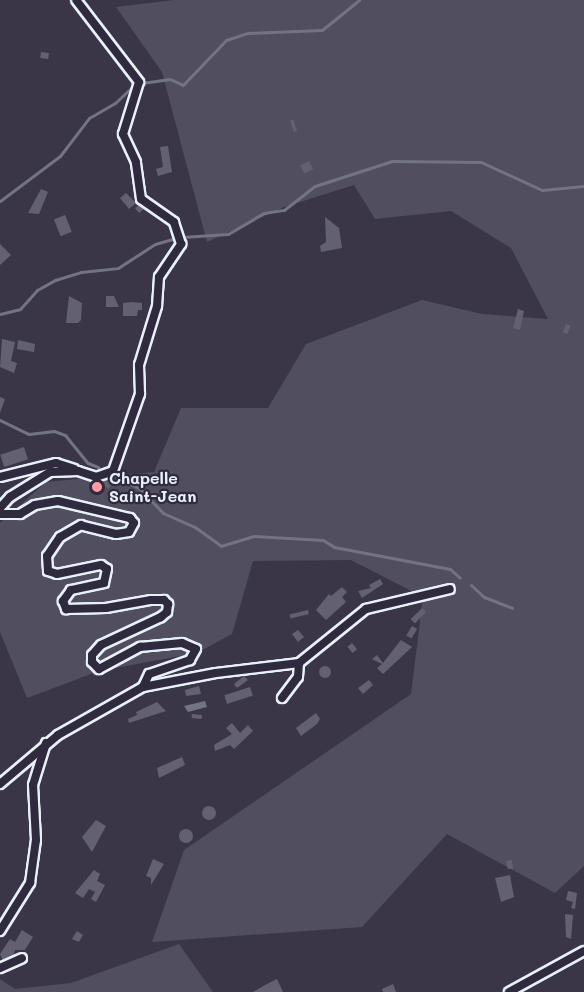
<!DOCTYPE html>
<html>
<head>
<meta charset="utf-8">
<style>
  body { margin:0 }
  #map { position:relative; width:584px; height:992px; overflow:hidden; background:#3a3648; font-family:Mali,sans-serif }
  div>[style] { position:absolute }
  .green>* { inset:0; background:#504e5f }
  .water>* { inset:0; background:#737482 }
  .stream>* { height:3px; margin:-1.5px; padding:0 1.5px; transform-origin:1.5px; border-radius:1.5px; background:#737482 }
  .building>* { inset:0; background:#636171; transform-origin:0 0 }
  .round { border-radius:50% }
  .roads { filter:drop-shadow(2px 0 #e8f1f8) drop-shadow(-2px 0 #e8f1f8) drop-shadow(0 2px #e8f1f8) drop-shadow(0 -2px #e8f1f8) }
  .street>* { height:8px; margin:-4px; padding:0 4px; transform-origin:4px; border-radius:4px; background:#2f2a3d }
  .dots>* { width:16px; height:16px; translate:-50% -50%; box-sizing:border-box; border:3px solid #2f2a3d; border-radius:50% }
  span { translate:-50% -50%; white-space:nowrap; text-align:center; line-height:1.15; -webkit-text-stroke:4.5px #2f2a3d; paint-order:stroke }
  .poi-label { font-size:16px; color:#e8f1f8; font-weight:700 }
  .left { translate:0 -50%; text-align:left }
</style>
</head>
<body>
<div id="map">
  <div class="green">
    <i style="clip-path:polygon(174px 0,584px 0,584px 866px,555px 893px,447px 834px,362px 927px,152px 942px,184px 850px,411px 694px,423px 597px,351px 560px,253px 561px,232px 634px,197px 653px,99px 671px,27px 698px,0 632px,0 523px,46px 482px,154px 472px,181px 408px,268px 408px,306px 344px,422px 300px,482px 314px,548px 319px,511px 248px,451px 211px,375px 219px,354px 185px,284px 207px,207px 242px,162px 72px,116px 7px)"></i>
    <i style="clip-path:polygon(179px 944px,213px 992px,0 992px,0 979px,15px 989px,71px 983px)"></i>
  </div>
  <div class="water">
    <i style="clip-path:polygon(205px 701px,207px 707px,188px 712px,184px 706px)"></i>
  </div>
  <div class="stream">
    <i style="left:142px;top:83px;width:28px;rotate:-8deg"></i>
    <i style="left:170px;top:79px;width:14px;rotate:25deg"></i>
    <i style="left:183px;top:85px;width:62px;rotate:-46.3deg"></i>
    <i style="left:226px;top:40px;width:23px;rotate:-18deg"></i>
    <i style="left:248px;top:33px;width:74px;rotate:-2.3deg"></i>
    <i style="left:322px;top:30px;width:48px;rotate:-39deg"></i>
    <i style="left:0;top:201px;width:75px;rotate:-36.9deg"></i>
    <i style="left:60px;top:156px;width:48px;rotate:-52.7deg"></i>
    <i style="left:89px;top:118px;width:30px;rotate:-30deg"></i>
    <i style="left:115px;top:103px;width:26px;rotate:-43deg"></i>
    <i style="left:182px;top:237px;width:46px;rotate:-3.7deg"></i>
    <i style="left:228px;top:234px;width:42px;rotate:-30.3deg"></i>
    <i style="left:264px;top:213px;width:20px;rotate:-9deg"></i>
    <i style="left:284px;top:210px;width:39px;rotate:-38deg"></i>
    <i style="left:315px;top:186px;width:81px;rotate:-18deg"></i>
    <i style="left:392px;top:161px;width:89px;rotate:0.6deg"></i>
    <i style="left:481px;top:162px;width:67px;rotate:24.7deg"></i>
    <i style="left:542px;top:190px;width:42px;rotate:-5.4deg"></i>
    <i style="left:0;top:314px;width:21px;rotate:-14deg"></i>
    <i style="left:20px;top:309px;width:25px;rotate:-48deg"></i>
    <i style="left:37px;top:290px;width:21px;rotate:-29deg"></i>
    <i style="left:55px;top:280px;width:27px;rotate:-17deg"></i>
    <i style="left:81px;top:272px;width:37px;rotate:-6deg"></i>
    <i style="left:118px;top:268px;width:44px;rotate:-33deg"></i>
    <i style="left:155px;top:244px;width:22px;rotate:-16deg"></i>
    <i style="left:0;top:420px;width:32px;rotate:26deg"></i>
    <i style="left:29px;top:434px;width:25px;rotate:-7deg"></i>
    <i style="left:54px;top:431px;width:12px;rotate:20deg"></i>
    <i style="left:65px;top:435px;width:36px;rotate:51deg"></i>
    <i style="left:88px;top:463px;width:11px;rotate:22deg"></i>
    <i style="left:123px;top:480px;width:18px;rotate:27deg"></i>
    <i style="left:139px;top:488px;width:35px;rotate:46deg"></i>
    <i style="left:163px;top:513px;width:35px;rotate:24deg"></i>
    <i style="left:195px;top:527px;width:32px;rotate:36deg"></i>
    <i style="left:221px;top:546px;width:34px;rotate:-17deg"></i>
    <i style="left:254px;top:536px;width:69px;rotate:3.3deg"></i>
    <i style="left:323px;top:540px;width:13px;rotate:32deg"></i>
    <i style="left:334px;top:547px;width:118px;rotate:10.7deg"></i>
    <i style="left:450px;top:569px;width:13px;rotate:42deg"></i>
    <i style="left:471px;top:585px;width:18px;rotate:43deg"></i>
    <i style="left:484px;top:597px;width:30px;rotate:21deg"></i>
  </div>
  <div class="building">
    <i style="left:41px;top:52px;width:8px;height:6px;rotate:7deg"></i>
    <i style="clip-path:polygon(293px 119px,297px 131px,294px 132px,290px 121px)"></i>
    <i style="clip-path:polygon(168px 146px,172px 172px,158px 176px,156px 169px,163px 167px,160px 147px)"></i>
    <i style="left:309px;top:161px;width:9px;height:10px;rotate:63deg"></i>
    <i style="clip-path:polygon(41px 189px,48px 192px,39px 214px,28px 213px)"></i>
    <i style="clip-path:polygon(126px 193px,136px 203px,129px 209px,120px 198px)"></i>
    <i style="clip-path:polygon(143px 202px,146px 207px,139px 213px,135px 208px)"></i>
    <i style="left:65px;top:215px;width:18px;height:12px;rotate:68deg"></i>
    <i style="clip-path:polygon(325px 217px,339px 228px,342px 248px,321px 252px,320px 246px,326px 242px)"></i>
    <i style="clip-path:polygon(0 244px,11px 255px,0 265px)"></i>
    <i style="clip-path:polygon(69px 296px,82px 303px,81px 320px,78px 323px,66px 323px)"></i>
    <i style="clip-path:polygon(106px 296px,114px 296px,119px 307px,106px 307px)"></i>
    <i style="clip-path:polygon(132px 302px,142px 303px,142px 310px,138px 310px,137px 316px,123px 316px,123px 303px)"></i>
    <i style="clip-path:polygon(518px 309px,524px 311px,520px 330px,513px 328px)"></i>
    <i style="left:566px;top:324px;width:5px;height:9px;rotate:22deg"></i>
    <i style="clip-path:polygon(2px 339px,15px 342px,11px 361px,17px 363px,14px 373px,0 367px)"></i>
    <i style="clip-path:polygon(18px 340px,35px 344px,34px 352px,17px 349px)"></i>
    <i style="clip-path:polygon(0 397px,5px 399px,0 413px)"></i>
    <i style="left:24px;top:447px;width:13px;height:25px;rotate:72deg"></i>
    <i style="clip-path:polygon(106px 478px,112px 481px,109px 489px,102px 485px)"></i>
    <i style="clip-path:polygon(94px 482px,101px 485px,99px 490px,92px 488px)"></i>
    <i style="clip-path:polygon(380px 579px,383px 584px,362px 598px,358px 591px,371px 588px,369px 585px)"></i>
    <i style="clip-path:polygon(342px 587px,347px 592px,342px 597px,346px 602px,326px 620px,316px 610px,329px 594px,331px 596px)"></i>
    <i style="left:422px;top:608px;width:6px;height:16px;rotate:45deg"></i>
    <i style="left:308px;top:610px;width:4px;height:19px;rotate:76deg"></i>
    <i style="left:412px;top:626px;width:6px;height:11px;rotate:31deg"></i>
    <i style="clip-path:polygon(298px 630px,304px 637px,298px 642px,292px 634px)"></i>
    <i style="clip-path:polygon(401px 640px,412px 647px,383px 674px,377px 668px,382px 664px,372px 659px,377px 655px,383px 663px)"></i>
    <i style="left:352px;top:643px;width:8px;height:6px;rotate:50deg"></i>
    <i class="round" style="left:319px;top:666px;width:12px;height:12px"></i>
    <i style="clip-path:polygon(244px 676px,248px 680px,237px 688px,234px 684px)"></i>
    <i style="clip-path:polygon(369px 680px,373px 685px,363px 694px,358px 688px)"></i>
    <i style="clip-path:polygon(199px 686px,201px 694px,186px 696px,185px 690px)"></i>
    <i style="left:250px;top:687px;width:9px;height:27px;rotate:72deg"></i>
    <i style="clip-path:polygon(157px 702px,166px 711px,129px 723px,128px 719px,137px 715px,136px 712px)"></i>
    <i style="clip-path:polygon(316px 713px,320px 719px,317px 724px,301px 736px,296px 728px)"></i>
    <i style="left:192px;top:714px;width:10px;height:4px;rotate:6deg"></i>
    <i style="clip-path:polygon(232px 723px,240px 733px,248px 725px,253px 731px,234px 749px,230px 745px,215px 751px,214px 745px,232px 734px,226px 728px)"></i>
    <i style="clip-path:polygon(182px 757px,185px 765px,159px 778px,157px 768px)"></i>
    <i class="round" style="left:202px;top:806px;width:14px;height:14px"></i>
    <i style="clip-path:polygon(96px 820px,106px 826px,92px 852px,82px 837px)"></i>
    <i class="round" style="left:179px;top:829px;width:14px;height:14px"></i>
    <i style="clip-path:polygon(153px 859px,164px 864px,151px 885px,151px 878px,146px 876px)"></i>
    <i style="clip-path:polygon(512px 860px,513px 869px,508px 869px,506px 861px)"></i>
    <i style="clip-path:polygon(94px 870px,100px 874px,97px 881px,105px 885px,96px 902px,91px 899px,95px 892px,89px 889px,83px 898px,75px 893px)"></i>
    <i style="clip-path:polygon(510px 875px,514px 897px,501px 902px,495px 878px)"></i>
    <i style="clip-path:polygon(568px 891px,577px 893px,575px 909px,571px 908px,573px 902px,566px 900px)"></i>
    <i style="clip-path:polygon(565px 914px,573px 915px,571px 939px,566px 937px)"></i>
    <i style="clip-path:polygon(22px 930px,33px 937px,25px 950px,15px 950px,12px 959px,4px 963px,0 954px,10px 939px,15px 942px)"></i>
    <i style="clip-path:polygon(77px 931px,83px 935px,79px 942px,72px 939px)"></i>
    <i style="clip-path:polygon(277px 979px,283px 992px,253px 992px,265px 985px)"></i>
    <i style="clip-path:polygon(393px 984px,396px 992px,383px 992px,382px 989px)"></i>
  </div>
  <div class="roads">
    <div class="street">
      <i style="left:0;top:477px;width:58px;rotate:-14deg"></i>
      <i style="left:56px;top:463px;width:19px;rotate:18deg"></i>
      <i style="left:0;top:508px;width:15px;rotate:-48deg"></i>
      <i style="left:10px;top:497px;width:47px;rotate:-32deg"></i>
      <i style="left:50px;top:472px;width:28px;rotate:-2deg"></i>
      <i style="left:78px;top:471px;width:19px;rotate:18deg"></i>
      <i style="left:96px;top:477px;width:18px;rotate:-19deg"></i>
      <i style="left:113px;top:471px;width:82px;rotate:-70.7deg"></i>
      <i style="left:140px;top:394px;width:29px;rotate:-92deg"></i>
      <i style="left:139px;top:365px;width:62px;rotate:-73deg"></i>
      <i style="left:157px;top:306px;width:29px;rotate:-86deg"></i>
      <i style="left:159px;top:277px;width:40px;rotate:-56deg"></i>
      <i style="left:181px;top:244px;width:23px;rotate:-108deg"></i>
      <i style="left:174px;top:222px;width:40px;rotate:-145.1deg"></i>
      <i style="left:141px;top:199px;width:37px;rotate:-98deg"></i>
      <i style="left:136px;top:162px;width:31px;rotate:-115deg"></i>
      <i style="left:123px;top:134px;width:54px;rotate:-72.9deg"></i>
      <i style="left:139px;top:82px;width:103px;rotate:-127.5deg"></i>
      <i style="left:0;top:514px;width:20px"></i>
      <i style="left:20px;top:514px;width:17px;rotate:-31deg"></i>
      <i style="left:35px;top:505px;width:23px;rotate:-10deg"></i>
      <i style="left:58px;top:501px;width:74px;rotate:13.3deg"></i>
      <i style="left:130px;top:518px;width:6px;rotate:51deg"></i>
      <i style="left:134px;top:523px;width:10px;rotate:119deg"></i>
      <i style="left:129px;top:532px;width:13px;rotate:171deg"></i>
      <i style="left:116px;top:534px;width:36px;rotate:-166deg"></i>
      <i style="left:81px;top:525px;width:24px;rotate:150deg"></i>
      <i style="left:60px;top:537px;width:23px;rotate:124deg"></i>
      <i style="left:47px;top:556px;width:15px;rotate:86deg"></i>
      <i style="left:48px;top:571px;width:9px;rotate:18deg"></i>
      <i style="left:57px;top:574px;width:45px;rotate:-11.6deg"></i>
      <i style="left:101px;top:565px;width:7px;rotate:34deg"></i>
      <i style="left:107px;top:569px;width:14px;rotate:102deg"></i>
      <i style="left:104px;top:583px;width:34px;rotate:168deg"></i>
      <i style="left:71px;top:590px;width:14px;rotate:126deg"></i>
      <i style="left:63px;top:601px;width:9px;rotate:69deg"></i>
      <i style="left:66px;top:609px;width:40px;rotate:-1.4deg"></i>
      <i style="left:106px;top:608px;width:46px;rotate:-10.1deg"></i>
      <i style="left:151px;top:600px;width:13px"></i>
      <i style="left:164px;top:600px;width:6px;rotate:45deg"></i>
      <i style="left:168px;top:604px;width:8px;rotate:97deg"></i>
      <i style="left:167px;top:612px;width:8px;rotate:140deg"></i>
      <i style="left:161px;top:617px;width:66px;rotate:155deg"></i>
      <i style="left:101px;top:645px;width:13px;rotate:132deg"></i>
      <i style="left:92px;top:655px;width:7px;rotate:90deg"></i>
      <i style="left:92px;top:662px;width:10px;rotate:45deg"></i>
      <i style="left:99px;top:669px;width:47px;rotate:-28.2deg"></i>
      <i style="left:140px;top:647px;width:42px;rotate:-5.4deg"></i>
      <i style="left:182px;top:643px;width:15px;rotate:23deg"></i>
      <i style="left:196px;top:649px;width:13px;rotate:119deg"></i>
      <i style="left:190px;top:660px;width:43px;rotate:161.1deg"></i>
      <i style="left:149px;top:674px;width:14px;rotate:115deg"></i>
      <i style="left:143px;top:687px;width:74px;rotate:-10.9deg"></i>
      <i style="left:216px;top:673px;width:84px;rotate:-6.9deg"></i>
      <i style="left:299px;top:663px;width:86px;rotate:-38.9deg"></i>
      <i style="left:366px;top:609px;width:86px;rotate:-13.4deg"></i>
      <i style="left:282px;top:698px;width:26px;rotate:-53deg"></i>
      <i style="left:298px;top:677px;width:14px;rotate:-86deg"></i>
      <i style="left:0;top:784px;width:76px;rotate:-40.2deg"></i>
      <i style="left:58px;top:735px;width:98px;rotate:-29.5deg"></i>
      <i style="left:0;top:931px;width:57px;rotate:-58deg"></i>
      <i style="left:30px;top:883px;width:43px;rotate:-82.1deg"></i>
      <i style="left:36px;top:840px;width:55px;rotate:-93.1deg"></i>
      <i style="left:33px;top:785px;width:44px;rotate:-72.8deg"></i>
      <i style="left:0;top:968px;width:24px;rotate:-24deg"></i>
      <i style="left:509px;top:992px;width:85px;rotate:-28.7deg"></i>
    </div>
  </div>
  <div class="dots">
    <i style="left:97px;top:487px;background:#ff9aa2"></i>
  </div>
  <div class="poi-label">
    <span class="left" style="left:109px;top:487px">Chapelle<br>Saint-Jean</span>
  </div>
</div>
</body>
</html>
